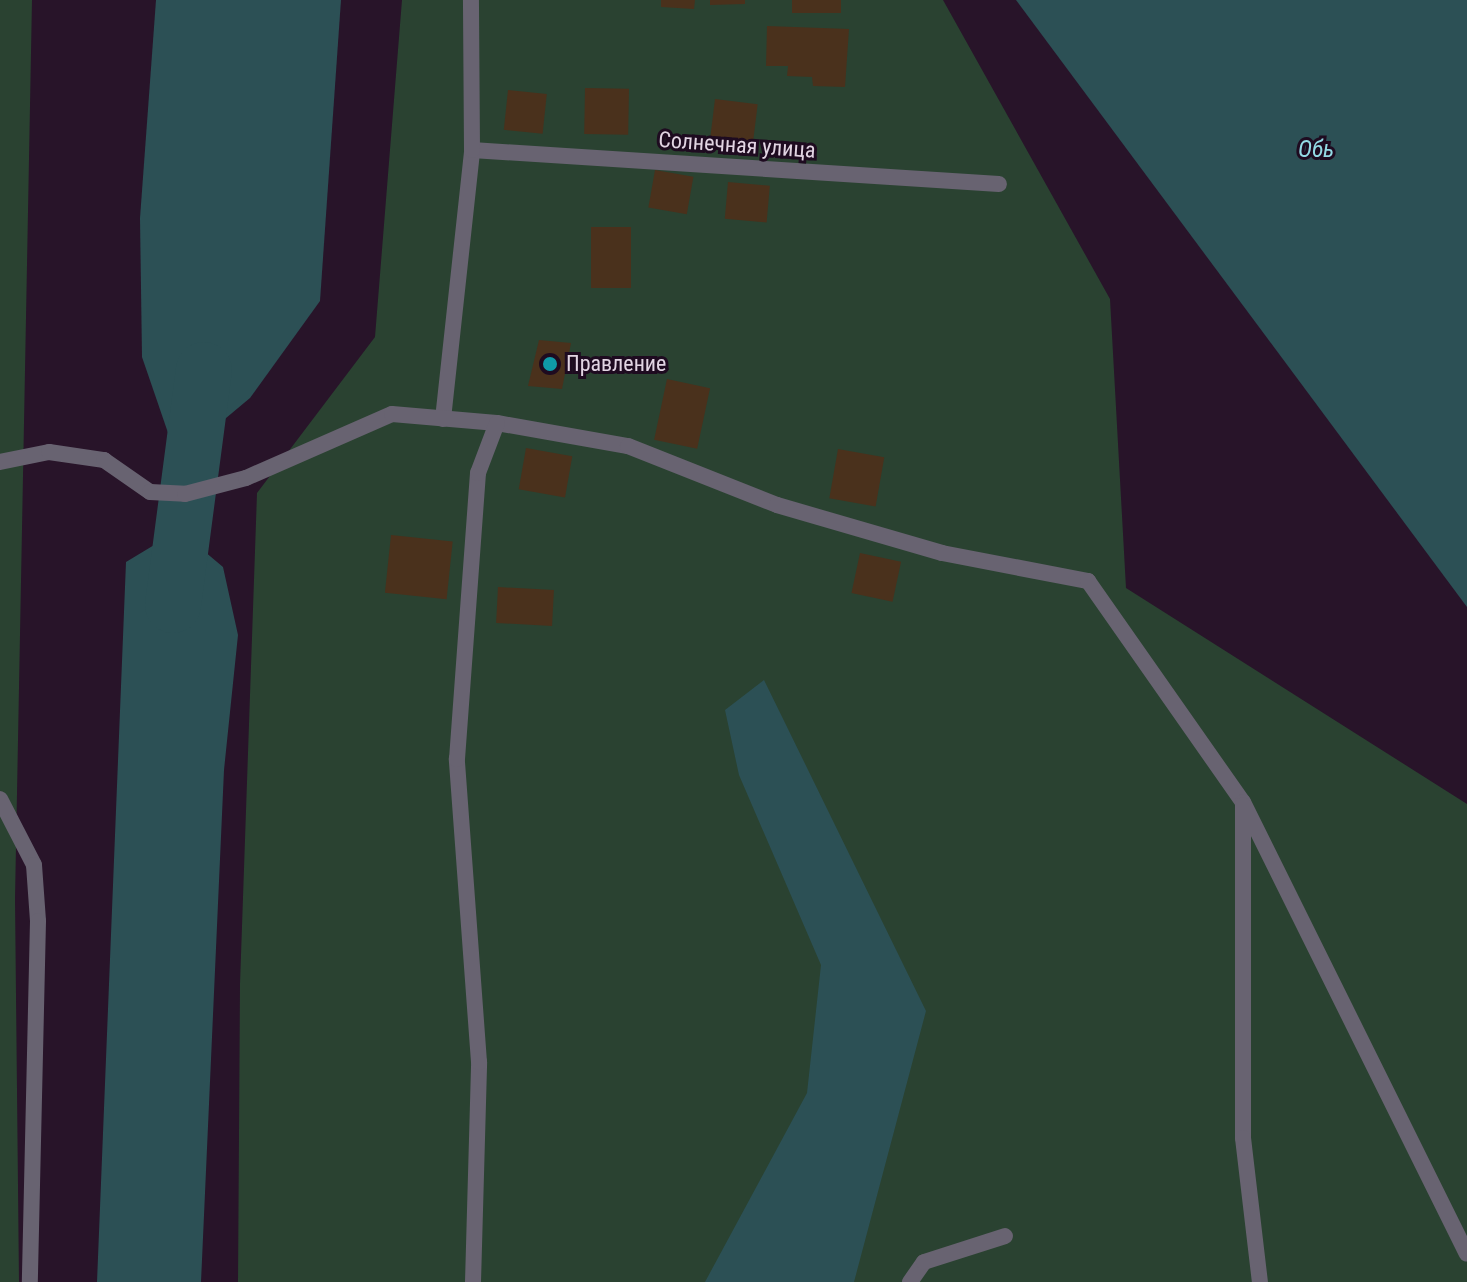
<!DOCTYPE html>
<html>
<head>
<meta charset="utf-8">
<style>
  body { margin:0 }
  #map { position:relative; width:1467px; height:1282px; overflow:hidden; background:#281429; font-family:"Roboto Condensed",sans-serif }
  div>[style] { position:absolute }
  .green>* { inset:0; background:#2a4231 }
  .water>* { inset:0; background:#2c5055 }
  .river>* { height:56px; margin:-28px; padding:0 28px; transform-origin:28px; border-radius:28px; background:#2c5055 }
  .building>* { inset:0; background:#4a311c; transform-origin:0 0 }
  .street>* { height:16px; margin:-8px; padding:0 8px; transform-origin:8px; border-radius:8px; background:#686371 }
  .dots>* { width:22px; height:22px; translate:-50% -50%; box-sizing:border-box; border:4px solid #1e0b20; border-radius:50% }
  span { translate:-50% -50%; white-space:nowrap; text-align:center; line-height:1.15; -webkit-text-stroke:6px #1e0b20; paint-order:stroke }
  .street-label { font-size:22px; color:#e2d5e3 }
  .poi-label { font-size:22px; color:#e2d5e3 }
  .left { translate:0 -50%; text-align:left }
  .water-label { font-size:24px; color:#93dae4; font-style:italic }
</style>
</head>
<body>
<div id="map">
  <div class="green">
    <i style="clip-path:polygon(0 0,32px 0,15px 899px,19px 1282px,0 1282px)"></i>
    <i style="clip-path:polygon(402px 0,943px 0,1110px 299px,1126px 588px,1467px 804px,1467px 1282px,238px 1282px,240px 984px,257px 493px,375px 337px)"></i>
  </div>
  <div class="water">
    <i style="clip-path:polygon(156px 0,341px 0,320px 301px,250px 398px,177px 459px,142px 357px,140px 218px)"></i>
    <i style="clip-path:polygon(1016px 0,1467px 0,1467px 607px)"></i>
    <i style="clip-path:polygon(179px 530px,223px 567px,238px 635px,224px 770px,201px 1282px,97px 1282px,126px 562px)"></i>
    <i style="clip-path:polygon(764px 680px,926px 1011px,854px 1282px,705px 1282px,807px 1093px,821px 965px,739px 775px,725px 710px)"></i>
  </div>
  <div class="river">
    <i style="left:173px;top:605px;width:237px;rotate:-82.5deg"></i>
  </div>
  <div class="building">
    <i style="clip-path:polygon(661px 0,695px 0,694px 9px,661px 7px)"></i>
    <i style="clip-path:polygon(710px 0,745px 0,745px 4px,710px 5px)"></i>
    <i style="left:792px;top:0;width:49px;height:13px"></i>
    <i style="clip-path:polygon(767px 26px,849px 29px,845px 87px,813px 86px,812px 77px,787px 76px,788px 66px,766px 66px)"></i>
    <i style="left:585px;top:88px;width:44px;height:46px;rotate:1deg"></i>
    <i style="left:508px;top:90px;width:39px;height:40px;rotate:6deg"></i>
    <i style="left:715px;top:99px;width:43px;height:50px;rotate:7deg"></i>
    <i style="left:655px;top:170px;width:39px;height:38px;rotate:10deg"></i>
    <i style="left:728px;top:182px;width:42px;height:37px;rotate:5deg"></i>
    <i style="left:591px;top:227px;width:40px;height:61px"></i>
    <i style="clip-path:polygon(539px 340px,571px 343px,562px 389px,528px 386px)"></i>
    <i style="left:667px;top:379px;width:44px;height:62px;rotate:12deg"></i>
    <i style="left:526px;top:448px;width:47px;height:42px;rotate:10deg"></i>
    <i style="left:838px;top:449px;width:47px;height:50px;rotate:10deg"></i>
    <i style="left:391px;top:535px;width:62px;height:58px;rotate:6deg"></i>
    <i style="left:860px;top:553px;width:42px;height:41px;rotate:12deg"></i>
    <i style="left:498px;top:587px;width:56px;height:36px;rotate:3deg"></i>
  </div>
  <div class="street">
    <i style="left:472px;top:150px;width:528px;rotate:3.69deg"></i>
    <i style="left:443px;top:419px;width:271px;rotate:-83.8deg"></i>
    <i style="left:472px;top:150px;width:150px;rotate:-90.4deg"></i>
    <i style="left:0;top:462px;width:50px;rotate:-11.5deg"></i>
    <i style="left:49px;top:452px;width:56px;rotate:8.3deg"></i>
    <i style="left:104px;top:460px;width:56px;rotate:34.8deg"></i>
    <i style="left:150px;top:492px;width:35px;rotate:3deg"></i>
    <i style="left:185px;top:494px;width:63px;rotate:-14.7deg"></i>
    <i style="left:246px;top:478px;width:159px;rotate:-23.7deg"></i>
    <i style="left:392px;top:414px;width:105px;rotate:4.9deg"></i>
    <i style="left:497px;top:423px;width:133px;rotate:10deg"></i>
    <i style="left:628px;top:446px;width:160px;rotate:21.6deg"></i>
    <i style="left:777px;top:505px;width:172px;rotate:16.2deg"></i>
    <i style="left:942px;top:553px;width:149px;rotate:10.9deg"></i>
    <i style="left:1088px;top:581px;width:270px;rotate:55deg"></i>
    <i style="left:1243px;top:802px;width:504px;rotate:63.64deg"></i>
    <i style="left:0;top:799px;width:74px;rotate:62.7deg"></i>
    <i style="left:34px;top:865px;width:56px;rotate:85.9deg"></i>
    <i style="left:38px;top:921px;width:361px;rotate:91.3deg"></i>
    <i style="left:1243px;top:805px;width:333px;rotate:90deg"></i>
    <i style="left:1243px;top:1138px;width:145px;rotate:83.3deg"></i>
    <i style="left:473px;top:1282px;width:220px;rotate:-88.4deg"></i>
    <i style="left:479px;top:1062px;width:304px;rotate:-94.2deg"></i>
    <i style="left:457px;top:759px;width:287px;rotate:-85.8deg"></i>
    <i style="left:478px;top:473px;width:53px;rotate:-69.2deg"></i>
    <i style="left:910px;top:1282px;width:24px;rotate:-55deg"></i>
    <i style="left:924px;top:1262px;width:85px;rotate:-17.8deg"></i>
  </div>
  <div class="dots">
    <i style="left:550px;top:364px;background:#0f9aa8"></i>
  </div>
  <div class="street-label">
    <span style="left:737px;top:145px;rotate:4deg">Солнечная улица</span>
  </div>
  <div class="poi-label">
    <span class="left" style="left:566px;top:364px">Правление</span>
  </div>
  <div class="water-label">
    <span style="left:1316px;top:150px">Обь</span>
  </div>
</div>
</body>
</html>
